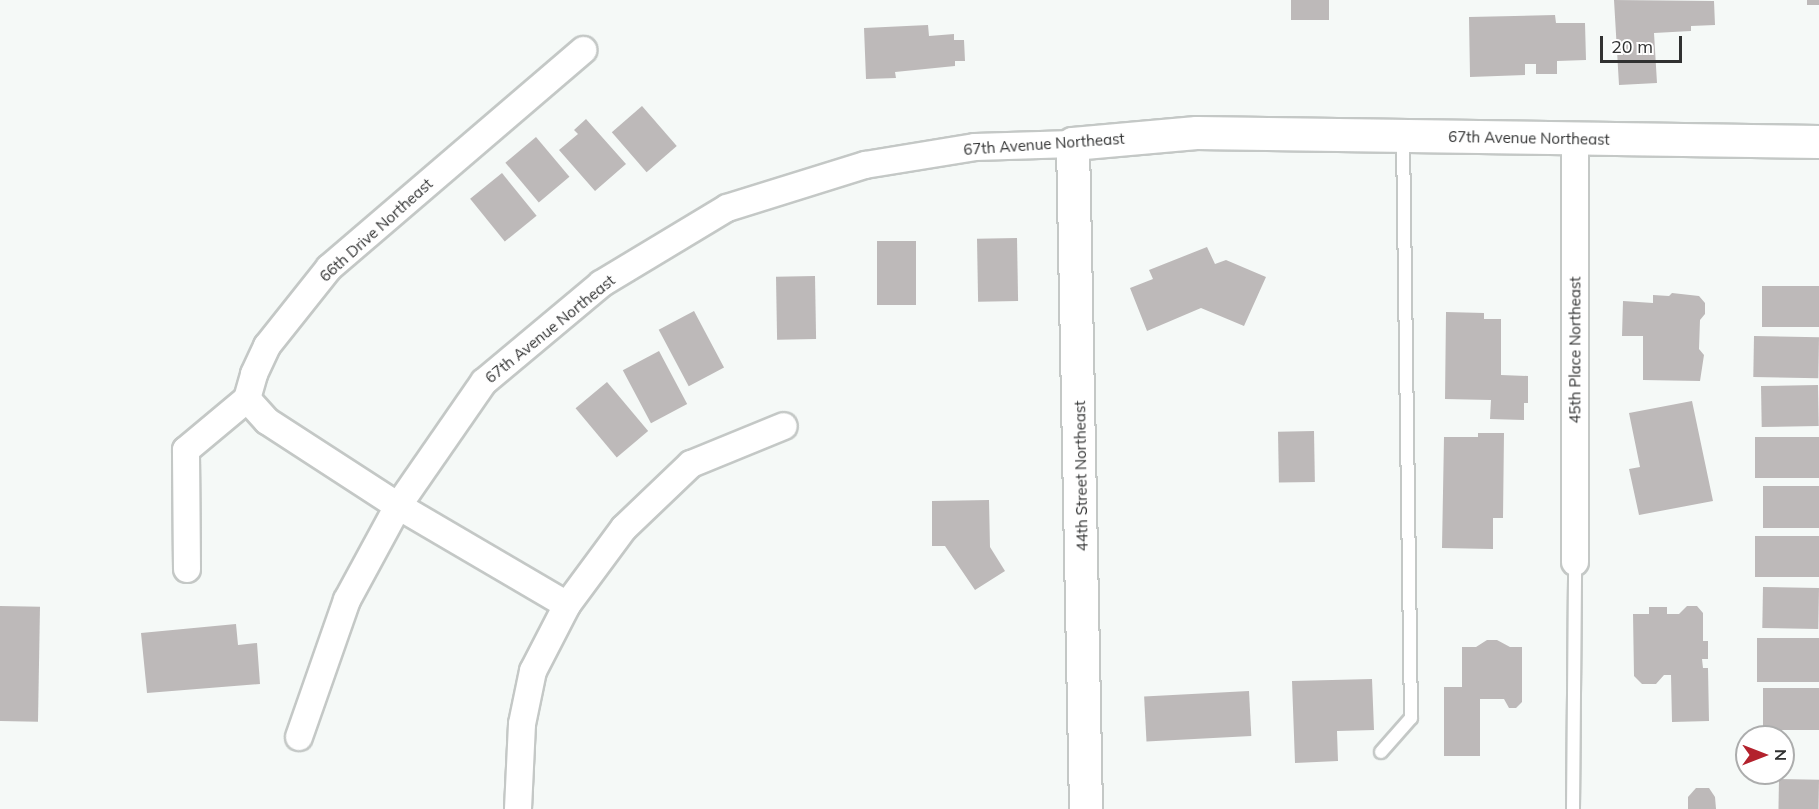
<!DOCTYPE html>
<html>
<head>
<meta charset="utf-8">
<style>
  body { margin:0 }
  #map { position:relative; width:1819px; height:809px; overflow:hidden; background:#f5f9f7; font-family:Mulish,sans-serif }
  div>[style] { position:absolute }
  .building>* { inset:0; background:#bdb9b9; transform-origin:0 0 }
  .roads { filter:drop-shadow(2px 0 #c4c8c6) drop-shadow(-2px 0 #c4c8c6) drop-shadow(0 2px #c4c8c6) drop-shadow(0 -2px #c4c8c6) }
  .service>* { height:12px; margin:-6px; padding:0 6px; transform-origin:6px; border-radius:6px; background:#fff }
  .minor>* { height:26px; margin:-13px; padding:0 13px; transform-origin:13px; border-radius:13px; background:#fff }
  .tertiary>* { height:32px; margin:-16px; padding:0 16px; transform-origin:16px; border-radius:16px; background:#fff }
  span { translate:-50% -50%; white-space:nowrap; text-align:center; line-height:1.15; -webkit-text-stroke:4.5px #fff; paint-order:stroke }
  .street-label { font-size:15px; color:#303131 }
  .north { position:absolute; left:1735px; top:725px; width:60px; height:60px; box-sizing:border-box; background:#fff; border:2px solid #acadad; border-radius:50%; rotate:90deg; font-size:16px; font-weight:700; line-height:24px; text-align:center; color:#303131 }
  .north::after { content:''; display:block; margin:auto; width:21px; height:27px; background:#b3222d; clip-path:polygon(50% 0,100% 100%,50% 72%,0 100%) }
  .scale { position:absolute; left:1600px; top:36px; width:82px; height:27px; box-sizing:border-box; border:3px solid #303131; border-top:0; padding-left:8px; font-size:18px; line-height:21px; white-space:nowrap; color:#303131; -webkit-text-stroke:4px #fff; paint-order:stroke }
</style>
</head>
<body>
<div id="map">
  <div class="building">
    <i style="left:1291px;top:0;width:38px;height:20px"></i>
    <i style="clip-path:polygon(1614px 0,1714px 1px,1715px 25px,1691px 26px,1691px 31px,1654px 33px,1657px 83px,1619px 85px)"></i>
    <i style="left:1807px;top:0;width:12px;height:5px"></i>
    <i style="clip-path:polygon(1555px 15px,1556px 23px,1585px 23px,1586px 60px,1557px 61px,1557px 74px,1536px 74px,1536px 64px,1525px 64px,1525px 75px,1470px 77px,1469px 17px)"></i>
    <i style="clip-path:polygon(928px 25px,929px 36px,954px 34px,954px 40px,964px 40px,965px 61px,955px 61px,955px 66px,895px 72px,896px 78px,866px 79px,864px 28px)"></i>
    <i style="left:642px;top:106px;width:53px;height:40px;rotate:49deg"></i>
    <i style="clip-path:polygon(586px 119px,626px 164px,595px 191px,559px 150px,578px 134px,574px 130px)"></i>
    <i style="left:536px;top:137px;width:52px;height:40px;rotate:50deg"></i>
    <i style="left:502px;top:173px;width:55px;height:41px;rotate:51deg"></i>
    <i style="left:1017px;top:238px;width:63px;height:40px;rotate:89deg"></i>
    <i style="left:877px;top:241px;width:39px;height:64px"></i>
    <i style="clip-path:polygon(1207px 247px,1215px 264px,1226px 260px,1266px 277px,1244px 326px,1201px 308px,1147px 331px,1130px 288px,1153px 279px,1149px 270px)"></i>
    <i style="left:815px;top:276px;width:63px;height:39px;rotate:89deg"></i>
    <i style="left:1819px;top:286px;width:41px;height:57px;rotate:90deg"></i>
    <i style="clip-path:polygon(1672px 293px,1699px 296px,1705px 303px,1705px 314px,1700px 320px,1699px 349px,1704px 355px,1700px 381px,1643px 380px,1643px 336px,1622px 336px,1623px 301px,1653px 303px,1653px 295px,1669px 296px)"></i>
    <i style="left:694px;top:311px;width:64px;height:40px;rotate:62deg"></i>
    <i style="clip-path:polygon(1446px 312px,1484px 313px,1484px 319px,1501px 319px,1501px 375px,1528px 376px,1528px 403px,1524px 403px,1524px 420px,1490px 419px,1491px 400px,1445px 399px)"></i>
    <i style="left:1754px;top:336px;width:65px;height:41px;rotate:1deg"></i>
    <i style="left:659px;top:351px;width:60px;height:41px;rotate:62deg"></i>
    <i style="left:607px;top:382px;width:64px;height:41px;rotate:50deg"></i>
    <i style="left:1818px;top:385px;width:41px;height:57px;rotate:89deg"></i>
    <i style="clip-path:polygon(1692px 401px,1713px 501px,1639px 515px,1629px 469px,1640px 467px,1629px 413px)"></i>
    <i style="left:1314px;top:431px;width:51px;height:36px;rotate:89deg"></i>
    <i style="clip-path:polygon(1478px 433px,1504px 433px,1503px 518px,1493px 518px,1493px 549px,1442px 548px,1444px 437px,1478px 437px)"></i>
    <i style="left:1755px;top:437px;width:64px;height:41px"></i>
    <i style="left:1819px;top:486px;width:42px;height:56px;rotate:90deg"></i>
    <i style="clip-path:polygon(989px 500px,990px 547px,1005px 571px,975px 590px,945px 546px,932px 546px,932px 501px)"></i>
    <i style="left:1819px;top:536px;width:41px;height:64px;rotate:90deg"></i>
    <i style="left:1763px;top:587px;width:56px;height:41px;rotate:1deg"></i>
    <i style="left:0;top:606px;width:40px;height:115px;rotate:1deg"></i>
    <i style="clip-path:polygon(1687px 606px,1697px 606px,1703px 613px,1703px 641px,1708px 641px,1708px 659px,1702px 659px,1703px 668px,1708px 668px,1709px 721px,1672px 722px,1671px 675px,1664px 675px,1656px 684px,1642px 684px,1634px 676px,1633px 614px,1649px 614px,1649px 607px,1667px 607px,1667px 614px,1679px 614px)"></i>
    <i style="clip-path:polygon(236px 624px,238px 645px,257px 643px,260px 684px,147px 693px,141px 633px)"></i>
    <i style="left:1819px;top:638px;width:44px;height:62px;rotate:90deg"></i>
    <i style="clip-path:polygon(1487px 640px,1497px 640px,1510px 647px,1522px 647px,1522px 702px,1516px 708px,1509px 708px,1504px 699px,1480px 699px,1480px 756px,1444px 756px,1444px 687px,1462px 687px,1462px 647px,1476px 647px)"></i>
    <i style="clip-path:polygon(1372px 679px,1374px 730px,1337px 731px,1338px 761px,1295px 763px,1292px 681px)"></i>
    <i style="left:1819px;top:688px;width:42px;height:56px;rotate:90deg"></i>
    <i style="left:1249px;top:691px;width:45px;height:105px;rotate:87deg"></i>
    <i style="left:1779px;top:779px;width:40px;height:30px;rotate:1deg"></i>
    <i style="clip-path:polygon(1696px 788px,1709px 788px,1715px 797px,1716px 809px,1688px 809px,1688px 797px)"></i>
  </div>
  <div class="roads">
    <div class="service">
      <i style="left:1381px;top:752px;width:45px;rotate:-48.6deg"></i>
      <i style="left:1411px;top:718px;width:581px;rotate:-90.79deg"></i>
      <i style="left:1573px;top:809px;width:247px;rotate:-89.5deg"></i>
    </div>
    <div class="minor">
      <i style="left:1575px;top:138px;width:424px;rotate:90deg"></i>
      <i style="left:187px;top:569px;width:119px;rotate:-90.5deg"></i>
      <i style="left:186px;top:450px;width:80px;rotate:-39.9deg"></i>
      <i style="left:567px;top:605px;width:196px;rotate:-149.6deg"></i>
      <i style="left:398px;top:506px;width:156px;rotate:-147deg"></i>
      <i style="left:267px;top:421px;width:30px;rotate:-132deg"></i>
      <i style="left:247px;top:399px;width:26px;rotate:-74deg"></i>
      <i style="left:254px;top:374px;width:31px;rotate:-65deg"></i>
      <i style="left:267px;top:346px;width:100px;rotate:-51.5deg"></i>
      <i style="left:329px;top:268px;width:335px;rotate:-40.6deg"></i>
      <i style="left:299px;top:737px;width:145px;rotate:-70.7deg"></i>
      <i style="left:347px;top:600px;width:107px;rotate:-61.5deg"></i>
      <i style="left:398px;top:506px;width:151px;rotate:-55.3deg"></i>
      <i style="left:484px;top:382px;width:153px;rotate:-39.9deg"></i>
      <i style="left:601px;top:284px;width:147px;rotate:-31.1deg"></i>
      <i style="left:727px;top:208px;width:145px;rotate:-17.3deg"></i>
      <i style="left:865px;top:165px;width:111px;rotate:-9.3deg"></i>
      <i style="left:975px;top:147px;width:98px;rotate:-1.8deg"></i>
      <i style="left:518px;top:809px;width:85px;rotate:-87.3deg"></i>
      <i style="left:522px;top:724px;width:54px;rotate:-78.3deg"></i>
      <i style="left:533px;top:671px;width:74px;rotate:-62.7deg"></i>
      <i style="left:567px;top:605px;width:96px;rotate:-53.5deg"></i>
      <i style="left:624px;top:528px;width:93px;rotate:-43.7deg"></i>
      <i style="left:691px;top:464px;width:100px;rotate:-22.2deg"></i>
    </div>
    <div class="tertiary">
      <i style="left:1086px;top:809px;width:665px;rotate:-91.12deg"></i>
      <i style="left:1073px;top:144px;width:124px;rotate:-5.1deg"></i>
      <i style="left:1197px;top:133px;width:622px;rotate:0.83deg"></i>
    </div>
  </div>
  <div class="street-label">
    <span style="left:1529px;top:138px;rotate:1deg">67th Avenue Northeast</span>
    <span style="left:1044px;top:144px;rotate:-4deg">67th Avenue Northeast</span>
    <span style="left:376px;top:230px;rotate:-42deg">66th Drive Northeast</span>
    <span style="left:550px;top:329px;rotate:-39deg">67th Avenue Northeast</span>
    <span style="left:1575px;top:350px;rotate:-90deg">45th Place Northeast</span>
    <span style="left:1081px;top:476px;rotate:-91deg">44th Street Northeast</span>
  </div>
  <div class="north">N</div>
  <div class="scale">20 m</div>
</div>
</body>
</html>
